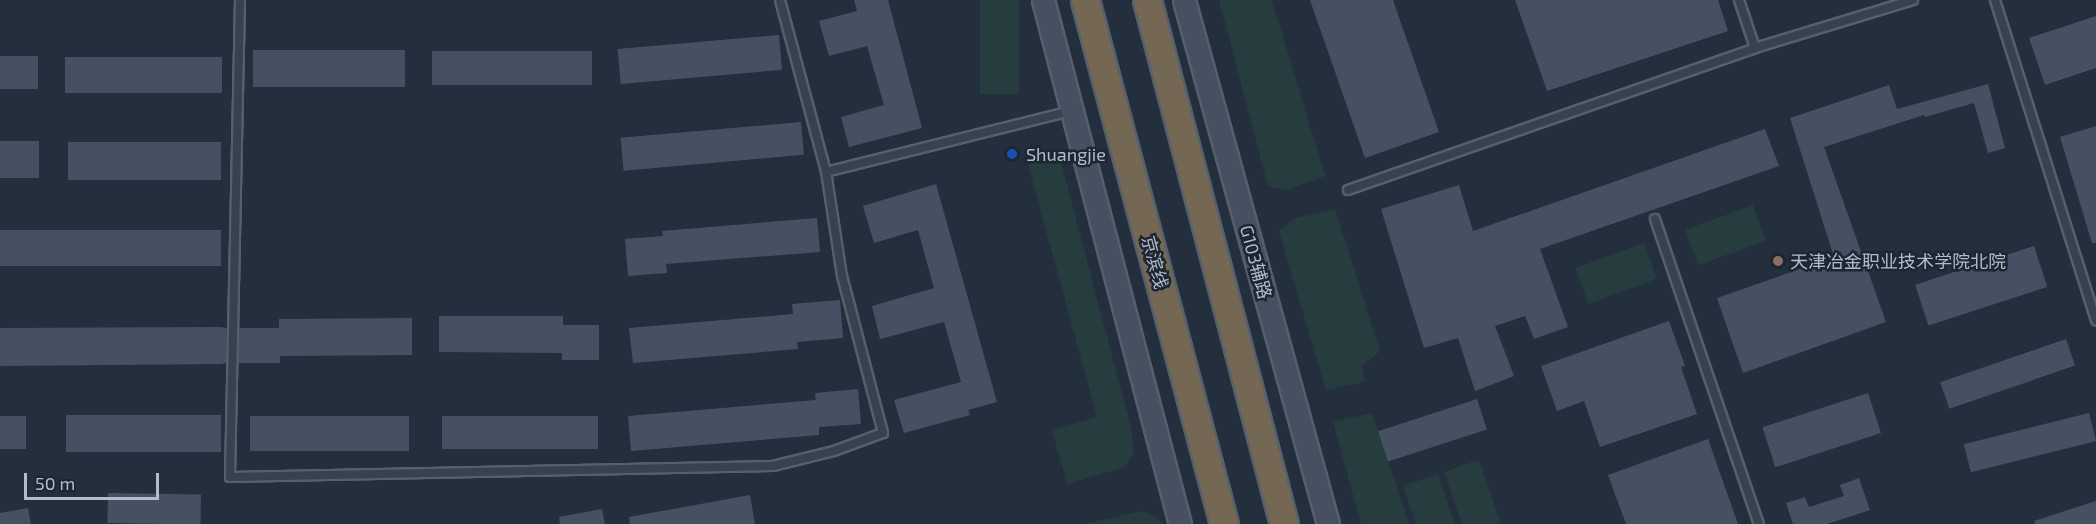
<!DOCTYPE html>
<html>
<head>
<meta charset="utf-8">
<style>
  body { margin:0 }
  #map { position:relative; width:2096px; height:524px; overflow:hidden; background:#242f3e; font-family:"Exo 2","Noto Sans SC",sans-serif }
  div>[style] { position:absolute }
  .green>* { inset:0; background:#263c3f; transform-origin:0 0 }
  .building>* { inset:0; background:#455162; transform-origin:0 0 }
  .roads { filter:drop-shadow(2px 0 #565f6c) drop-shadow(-2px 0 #565f6c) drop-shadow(0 2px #565f6c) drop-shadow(0 -2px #565f6c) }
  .lane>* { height:8px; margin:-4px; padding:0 4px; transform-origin:4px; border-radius:4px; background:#38414e }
  .secondary>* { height:21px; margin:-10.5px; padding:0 10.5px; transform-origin:10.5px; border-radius:10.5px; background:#465061 }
  .highway>* { height:27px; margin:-13.5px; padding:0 13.5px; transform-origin:13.5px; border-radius:13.5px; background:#746855 }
  .dots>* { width:16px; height:16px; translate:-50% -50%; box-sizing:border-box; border:3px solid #1d2633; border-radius:50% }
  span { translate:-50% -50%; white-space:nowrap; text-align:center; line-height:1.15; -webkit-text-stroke:5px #1d2633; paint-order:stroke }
  .poi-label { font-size:18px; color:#b4bcc9 }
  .left { translate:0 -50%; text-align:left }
  .street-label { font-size:18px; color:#b4bcc9 }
  .scale { position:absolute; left:24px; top:473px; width:135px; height:27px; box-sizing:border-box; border:3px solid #b4bcc9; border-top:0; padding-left:8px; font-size:18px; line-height:21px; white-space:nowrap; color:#b4bcc9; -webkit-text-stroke:4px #1d2633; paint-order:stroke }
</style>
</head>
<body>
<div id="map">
  <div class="green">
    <i style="left:980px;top:0;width:39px;height:94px"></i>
    <i style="clip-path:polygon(1219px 0,1272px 0,1325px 176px,1287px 190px,1268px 186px)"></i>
    <i style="clip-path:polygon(1058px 151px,1131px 427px,1134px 453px,1125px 467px,1067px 484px,1052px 430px,1097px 417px,1026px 157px)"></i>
    <i style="left:1753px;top:205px;width:38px;height:72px;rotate:70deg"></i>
    <i style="clip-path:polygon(1335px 209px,1380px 351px,1362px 366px,1365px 382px,1326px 390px,1279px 231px,1295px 218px)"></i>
    <i style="left:1644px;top:243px;width:38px;height:73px;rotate:70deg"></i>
    <i style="clip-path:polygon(1372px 413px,1388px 460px,1409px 524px,1361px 524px,1333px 422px)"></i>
    <i style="clip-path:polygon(1479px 460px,1501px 524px,1462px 524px,1444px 472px)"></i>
    <i style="clip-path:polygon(1438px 474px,1455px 524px,1416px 524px,1403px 486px)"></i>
    <i style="clip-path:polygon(1142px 511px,1159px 518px,1161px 524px,1085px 524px)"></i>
  </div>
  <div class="building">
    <i style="clip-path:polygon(854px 0,888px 0,922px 128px,849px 147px,841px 117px,884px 105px,867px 46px,829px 56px,819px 21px,857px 11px)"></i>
    <i style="clip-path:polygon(1310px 0,1393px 0,1439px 132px,1365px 158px)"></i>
    <i style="clip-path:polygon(1515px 0,1718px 0,1728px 31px,1547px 91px)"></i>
    <i style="clip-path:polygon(2096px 16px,2096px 68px,2045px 85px,2029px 38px)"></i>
    <i style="left:779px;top:35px;width:35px;height:162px;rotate:85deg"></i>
    <i style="left:253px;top:50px;width:152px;height:37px"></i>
    <i style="left:592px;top:51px;width:34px;height:160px;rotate:90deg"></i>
    <i style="left:0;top:56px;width:38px;height:33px"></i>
    <i style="left:65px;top:57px;width:157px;height:36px"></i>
    <i style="clip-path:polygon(1988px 84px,2005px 148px,1988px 153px,1974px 103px,1925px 117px,1924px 115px,1824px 147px,1886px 322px,1743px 373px,1717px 298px,1834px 257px,1790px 118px,1889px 85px,1897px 109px)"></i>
    <i style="left:801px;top:122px;width:33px;height:181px;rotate:85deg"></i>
    <i style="clip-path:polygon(2096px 126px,2096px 243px,2092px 243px,2060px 137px)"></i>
    <i style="clip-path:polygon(1765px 129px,1779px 166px,1540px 249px,1568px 327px,1534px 339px,1525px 316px,1495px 326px,1514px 376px,1475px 391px,1458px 338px,1424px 348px,1381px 209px,1459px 185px,1473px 231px)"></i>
    <i style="left:39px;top:141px;width:37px;height:39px;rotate:90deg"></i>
    <i style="left:68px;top:142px;width:153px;height:38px"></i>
    <i style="clip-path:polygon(936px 184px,997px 402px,968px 410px,970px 415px,904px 433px,894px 400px,961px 382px,944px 322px,880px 339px,872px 306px,934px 288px,918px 230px,874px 243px,863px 206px)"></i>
    <i style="clip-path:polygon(817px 218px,820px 252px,666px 264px,667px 273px,628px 276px,625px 239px,663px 236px,662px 231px)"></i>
    <i style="left:221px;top:230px;width:36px;height:221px;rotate:90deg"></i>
    <i style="left:2034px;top:246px;width:43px;height:125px;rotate:72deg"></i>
    <i style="clip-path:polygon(840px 300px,843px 338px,797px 342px,798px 349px,633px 363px,629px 328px,793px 314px,792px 304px)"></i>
    <i style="clip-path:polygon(439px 316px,563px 316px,563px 325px,599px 325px,599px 360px,562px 360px,562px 353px,439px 352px)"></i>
    <i style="clip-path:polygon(412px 318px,412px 355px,280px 356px,280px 363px,238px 363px,239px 328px,279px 328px,279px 319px)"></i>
    <i style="clip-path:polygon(1669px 321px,1685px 366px,1681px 367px,1697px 414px,1600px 447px,1584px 401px,1557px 411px,1541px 366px)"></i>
    <i style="clip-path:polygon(220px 327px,227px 328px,226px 363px,221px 364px,0 366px,0 328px)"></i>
    <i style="left:2066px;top:339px;width:28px;height:133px;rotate:71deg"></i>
    <i style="clip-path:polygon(858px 389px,861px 424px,819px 427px,819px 435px,631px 451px,628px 416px,816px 400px,815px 393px)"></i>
    <i style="left:1868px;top:393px;width:42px;height:111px;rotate:72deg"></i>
    <i style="left:1477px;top:399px;width:32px;height:104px;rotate:72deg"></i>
    <i style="left:2089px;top:413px;width:29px;height:129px;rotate:76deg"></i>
    <i style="left:66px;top:415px;width:155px;height:37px"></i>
    <i style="left:0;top:416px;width:26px;height:33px"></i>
    <i style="left:409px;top:416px;width:35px;height:159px;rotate:90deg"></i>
    <i style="left:442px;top:416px;width:156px;height:33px"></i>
    <i style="clip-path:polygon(1708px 439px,1738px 524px,1626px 524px,1608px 475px)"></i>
    <i style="clip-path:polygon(1859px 478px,1870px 510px,1827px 524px,1793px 524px,1786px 503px,1805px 497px,1809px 507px,1844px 496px,1840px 485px)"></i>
    <i style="left:108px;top:493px;width:93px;height:30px;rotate:1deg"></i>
    <i style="clip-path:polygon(750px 495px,755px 524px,630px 524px,629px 517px)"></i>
    <i style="clip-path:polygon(2096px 501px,2096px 524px,2035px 524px,2034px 521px)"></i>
    <i style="clip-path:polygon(28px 508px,31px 524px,0 524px,0 513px)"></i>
    <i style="clip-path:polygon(602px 509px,605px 524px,560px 524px,559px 517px)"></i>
  </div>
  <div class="roads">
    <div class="lane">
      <i style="left:240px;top:0;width:477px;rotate:91.2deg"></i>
      <i style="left:230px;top:477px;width:543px;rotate:-1.16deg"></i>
      <i style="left:773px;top:466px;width:63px;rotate:-13.8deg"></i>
      <i style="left:834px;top:451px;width:52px;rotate:-20.2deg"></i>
      <i style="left:883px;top:433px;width:162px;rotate:-104.6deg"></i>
      <i style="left:842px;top:276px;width:105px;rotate:-98.7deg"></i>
      <i style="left:826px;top:172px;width:252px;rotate:-14deg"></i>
      <i style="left:780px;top:0;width:178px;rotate:75deg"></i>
      <i style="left:1995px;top:0;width:336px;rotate:72.5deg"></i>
      <i style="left:1755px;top:48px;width:165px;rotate:-16.9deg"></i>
      <i style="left:1348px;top:190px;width:431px;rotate:-19.2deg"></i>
      <i style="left:1755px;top:48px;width:51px;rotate:-108.4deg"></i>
      <i style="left:1655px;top:219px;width:322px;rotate:71.2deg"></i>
    </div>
    <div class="secondary">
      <i style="left:1043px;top:0;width:542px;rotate:75.35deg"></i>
      <i style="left:1184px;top:0;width:543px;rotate:74.63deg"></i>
    </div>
    <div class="highway">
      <i style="left:1085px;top:0;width:542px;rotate:75.14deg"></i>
      <i style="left:1147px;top:0;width:542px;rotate:75.35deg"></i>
    </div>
  </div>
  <div class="dots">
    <i style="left:1012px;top:154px;background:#1a4fb4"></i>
    <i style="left:1778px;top:261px;background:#8d6e63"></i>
  </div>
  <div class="poi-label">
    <span class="left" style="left:1026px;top:154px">Shuangjie</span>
    <span class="left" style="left:1790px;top:261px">天津冶金职业技术学院北院</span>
  </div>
  <div class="street-label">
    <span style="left:1155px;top:262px;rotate:75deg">京滨线</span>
    <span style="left:1256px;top:262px;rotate:75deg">G103辅路</span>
  </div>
  <div class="scale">50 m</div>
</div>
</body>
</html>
